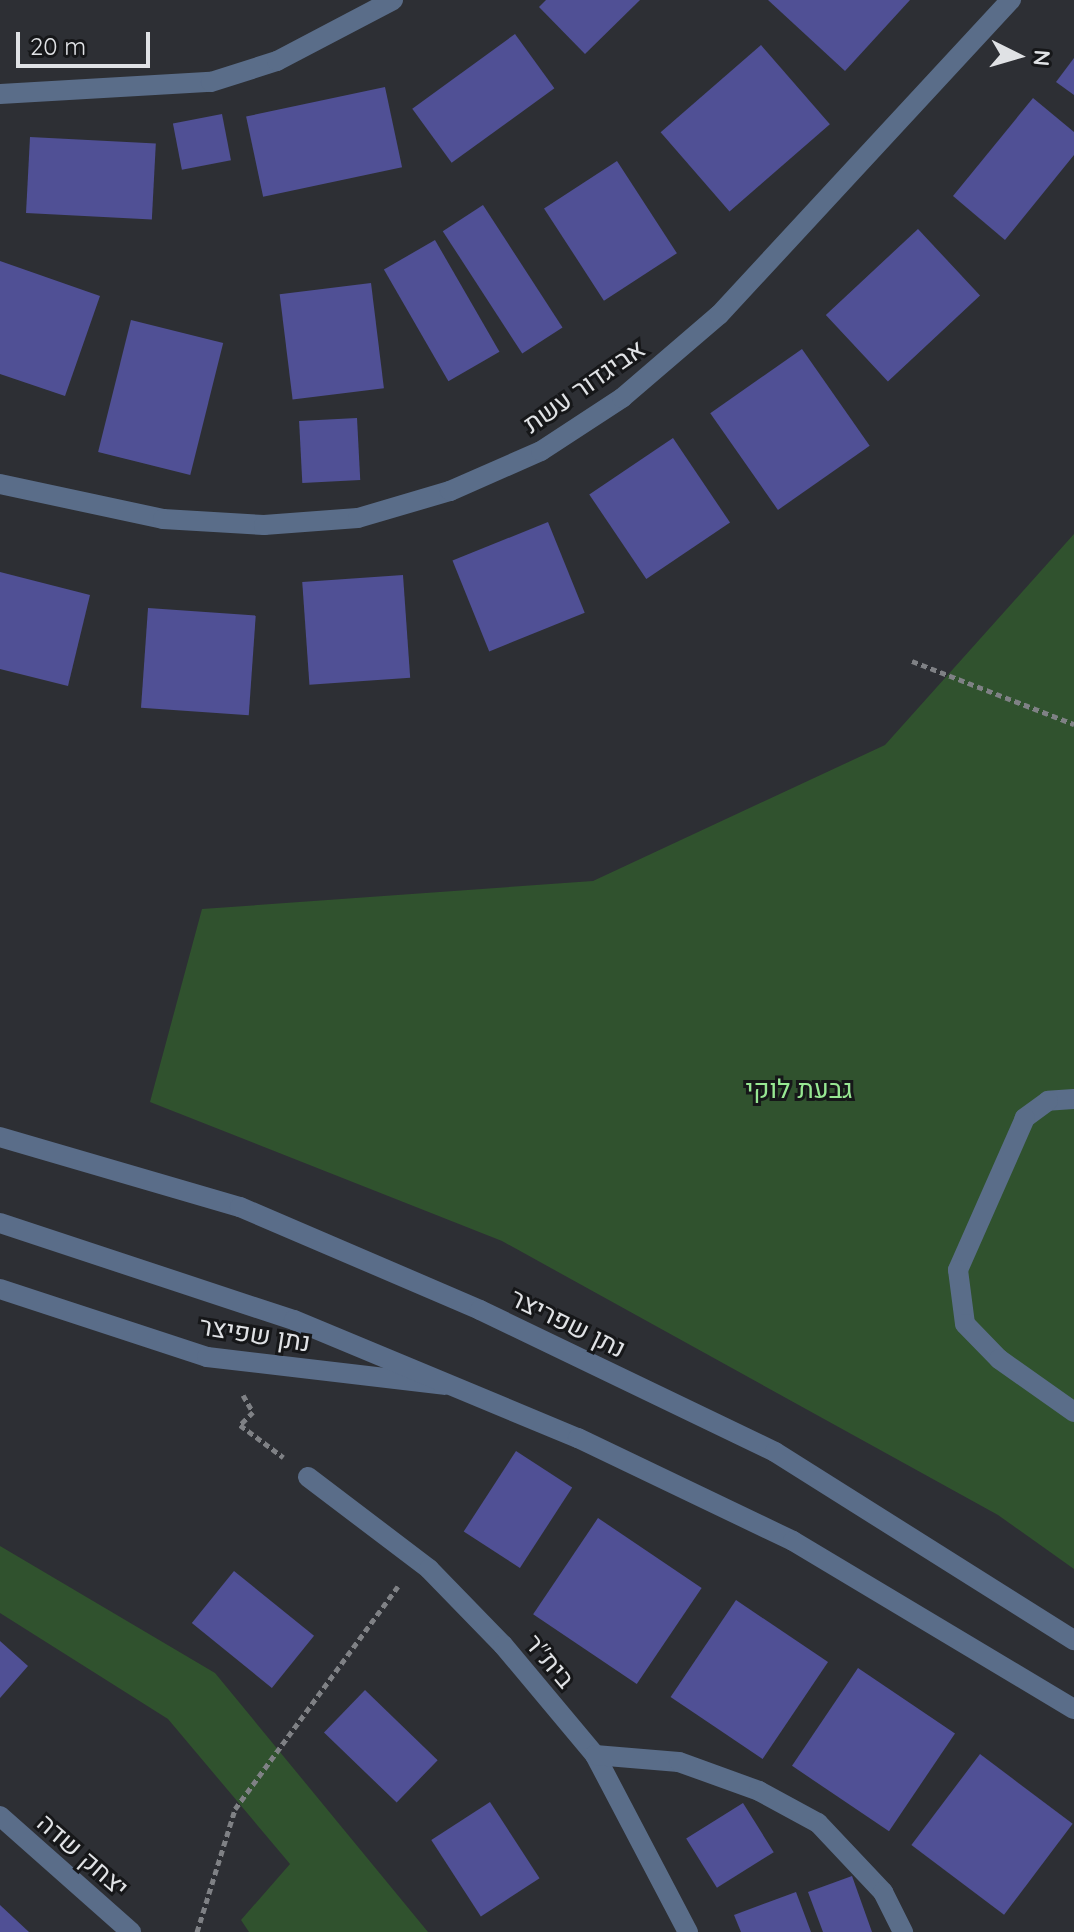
<!DOCTYPE html>
<html>
<head>
<meta charset="utf-8">
<style>
  body { margin:0 }
  #map { position:relative; width:1074px; height:1932px; overflow:hidden; background:#2d2f34; font-family:Quicksand,Heebo,sans-serif }
  div>[style] { position:absolute }
  .green>* { inset:0; background:#30522e }
  .building>* { inset:0; background:#505095; transform-origin:0 0 }
  .path>* { height:5px; margin-top:-2.5px; transform-origin:0; background:repeating-linear-gradient(90deg,#7f8185 0 6px,transparent 0 10px) }
  .minor>* { height:20px; margin:-10px; padding:0 10px; transform-origin:10px; border-radius:10px; background:#5a6d89 }
  .tertiary>* { height:20px; margin:-10px; padding:0 10px; transform-origin:10px; border-radius:10px; background:#5a6d89 }
  span { translate:-50% -50%; white-space:nowrap; text-align:center; line-height:1.15; -webkit-text-stroke:6px #161719; paint-order:stroke }
  .street-label { font-size:26px; color:#e0e2e5 }
  .park-label { font-size:26px; color:#97e792 }
  .north { position:absolute; left:978px; top:16px; width:80px; height:80px; -webkit-text-stroke:6px #161719; paint-order:stroke; rotate:95deg; font-size:22px; font-weight:700; line-height:32px; text-align:center; color:#e0e2e5 }
  .north::after { content:''; display:block; margin:auto; width:28px; height:36px; background:#e0e2e5; clip-path:polygon(50% 0,100% 100%,50% 72%,0 100%) }
  .scale { position:absolute; left:16px; top:32px; width:134px; height:36px; box-sizing:border-box; border:4px solid #e0e2e5; border-top:0; padding-left:10px; font-size:24px; line-height:28px; white-space:nowrap; color:#e0e2e5; -webkit-text-stroke:6px #161719; paint-order:stroke }
</style>
</head>
<body>
<div id="map">
  <div class="green">
    <i style="clip-path:polygon(1074px 534px,1074px 1569px,998px 1515px,502px 1241px,150px 1102px,202px 909px,593px 881px,885px 745px)"></i>
    <i style="clip-path:polygon(0 1546px,215px 1673px,428px 1932px,249px 1932px,241px 1920px,290px 1864px,168px 1719px,0 1613px)"></i>
  </div>
  <div class="building">
    <i style="clip-path:polygon(546px 0,640px 0,585px 54px,539px 7px)"></i>
    <i style="clip-path:polygon(768px 0,910px 0,845px 71px)"></i>
    <i style="left:515px;top:34px;width:67px;height:127px;rotate:54deg"></i>
    <i style="left:761px;top:45px;width:105px;height:133px;rotate:49deg"></i>
    <i style="clip-path:polygon(1074px 58px,1074px 95px,1056px 82px)"></i>
    <i style="left:385px;top:87px;width:82px;height:142px;rotate:78deg"></i>
    <i style="clip-path:polygon(1033px 98px,1074px 132px,1074px 155px,1005px 240px,953px 196px)"></i>
    <i style="left:222px;top:114px;width:47px;height:50px;rotate:79deg"></i>
    <i style="left:30px;top:137px;width:126px;height:76px;rotate:3deg"></i>
    <i style="left:617px;top:161px;width:110px;height:87px;rotate:57deg"></i>
    <i style="left:483px;top:205px;width:146px;height:48px;rotate:57deg"></i>
    <i style="left:918px;top:229px;width:91px;height:126px;rotate:47deg"></i>
    <i style="left:435px;top:240px;width:129px;height:59px;rotate:60deg"></i>
    <i style="clip-path:polygon(0 261px,100px 296px,65px 396px,0 374px)"></i>
    <i style="left:371px;top:283px;width:106px;height:92px;rotate:83deg"></i>
    <i style="left:131px;top:320px;width:95px;height:136px;rotate:14deg"></i>
    <i style="left:802px;top:349px;width:118px;height:112px;rotate:55deg"></i>
    <i style="left:357px;top:418px;width:62px;height:58px;rotate:87deg"></i>
    <i style="left:673px;top:438px;width:102px;height:101px;rotate:56deg"></i>
    <i style="left:548px;top:522px;width:98px;height:103px;rotate:68deg"></i>
    <i style="clip-path:polygon(0 572px,90px 595px,68px 686px,0 669px)"></i>
    <i style="left:403px;top:575px;width:103px;height:101px;rotate:86deg"></i>
    <i style="left:148px;top:608px;width:108px;height:100px;rotate:4deg"></i>
    <i style="left:516px;top:1451px;width:67px;height:96px;rotate:33deg"></i>
    <i style="left:598px;top:1518px;width:125px;height:116px;rotate:34deg"></i>
    <i style="left:234px;top:1571px;width:103px;height:67px;rotate:39deg"></i>
    <i style="left:736px;top:1600px;width:111px;height:117px;rotate:34deg"></i>
    <i style="clip-path:polygon(0 1641px,28px 1666px,0 1698px)"></i>
    <i style="left:858px;top:1668px;width:117px;height:118px;rotate:34deg"></i>
    <i style="left:365px;top:1690px;width:101px;height:59px;rotate:44deg"></i>
    <i style="left:980px;top:1754px;width:116px;height:114px;rotate:37deg"></i>
    <i style="left:490px;top:1802px;width:91px;height:70px;rotate:57deg"></i>
    <i style="left:743px;top:1803px;width:58px;height:67px;rotate:58deg"></i>
    <i style="clip-path:polygon(852px 1876px,872px 1932px,823px 1932px,808px 1892px)"></i>
    <i style="clip-path:polygon(796px 1892px,811px 1932px,741px 1932px,734px 1915px)"></i>
    <i style="clip-path:polygon(0 1905px,29px 1932px,0 1932px)"></i>
  </div>
  <div class="path">
    <i style="left:912px;top:661px;width:174px;rotate:21.3deg"></i>
    <i style="left:243px;top:1395px;width:20px;rotate:60deg"></i>
    <i style="left:253px;top:1412px;width:18px;rotate:135deg"></i>
    <i style="left:240px;top:1425px;width:54px;rotate:36.7deg"></i>
    <i style="left:197px;top:1932px;width:129px;rotate:-72.8deg"></i>
    <i style="left:235px;top:1809px;width:276px;rotate:-53.8deg"></i>
  </div>
  <div class="minor">
    <i style="left:0;top:484px;width:167px;rotate:12.1deg"></i>
    <i style="left:163px;top:519px;width:101px;rotate:3.4deg"></i>
    <i style="left:264px;top:525px;width:94px;rotate:-4.3deg"></i>
    <i style="left:358px;top:518px;width:96px;rotate:-16.4deg"></i>
    <i style="left:450px;top:491px;width:99px;rotate:-23.7deg"></i>
    <i style="left:541px;top:451px;width:97px;rotate:-33.2deg"></i>
    <i style="left:622px;top:398px;width:128px;rotate:-40.6deg"></i>
    <i style="left:719px;top:315px;width:430px;rotate:-47.2deg"></i>
    <i style="left:1074px;top:1099px;width:26px;rotate:176deg"></i>
    <i style="left:1048px;top:1101px;width:29px;rotate:144deg"></i>
    <i style="left:1025px;top:1118px;width:166px;rotate:113.8deg"></i>
    <i style="left:958px;top:1270px;width:54px;rotate:82.6deg"></i>
    <i style="left:965px;top:1324px;width:49px;rotate:45.8deg"></i>
    <i style="left:999px;top:1359px;width:92px;rotate:35.2deg"></i>
    <i style="left:0;top:1289px;width:218px;rotate:18.2deg"></i>
    <i style="left:207px;top:1357px;width:239px;rotate:6.7deg"></i>
    <i style="left:308px;top:1477px;width:152px;rotate:37.2deg"></i>
    <i style="left:429px;top:1569px;width:106px;rotate:45.8deg"></i>
    <i style="left:503px;top:1645px;width:143px;rotate:50.1deg"></i>
    <i style="left:595px;top:1755px;width:200px;rotate:62.3deg"></i>
    <i style="left:595px;top:1755px;width:84px;rotate:4.8deg"></i>
    <i style="left:679px;top:1762px;width:85px;rotate:19.9deg"></i>
    <i style="left:759px;top:1791px;width:67px;rotate:28.5deg"></i>
    <i style="left:818px;top:1823px;width:95px;rotate:46.7deg"></i>
    <i style="left:883px;top:1892px;width:45px;rotate:63.4deg"></i>
    <i style="left:0;top:1816px;width:175px;rotate:41.5deg"></i>
  </div>
  <div class="tertiary">
    <i style="left:0;top:94px;width:211px;rotate:-3.3deg"></i>
    <i style="left:211px;top:82px;width:69px;rotate:-17.7deg"></i>
    <i style="left:277px;top:61px;width:131px;rotate:-27.7deg"></i>
    <i style="left:0;top:1137px;width:250px;rotate:16.3deg"></i>
    <i style="left:240px;top:1207px;width:261px;rotate:23.2deg"></i>
    <i style="left:480px;top:1310px;width:327px;rotate:25.7deg"></i>
    <i style="left:775px;top:1452px;width:353px;rotate:32.2deg"></i>
    <i style="left:0;top:1223px;width:310px;rotate:18.3deg"></i>
    <i style="left:294px;top:1320px;width:308px;rotate:22.6deg"></i>
    <i style="left:578px;top:1438px;width:238px;rotate:25.6deg"></i>
    <i style="left:793px;top:1541px;width:327px;rotate:30.9deg"></i>
  </div>
  <div class="street-label">
    <span style="left:584px;top:386px;rotate:-35deg">אביגדור עשת</span>
    <span style="left:568px;top:1323px;rotate:26deg">נתן שפריצר</span>
    <span style="left:255px;top:1334px;rotate:9deg">נתן שפיצר</span>
    <span style="left:550px;top:1661px;rotate:50deg">בית"ר</span>
    <span style="left:83px;top:1855px;rotate:41deg">יצחק שדה</span>
  </div>
  <div class="park-label">
    <span style="left:799px;top:1089px">גבעת לוקי</span>
  </div>
  <div class="north">N</div>
  <div class="scale">20 m</div>
</div>
</body>
</html>
